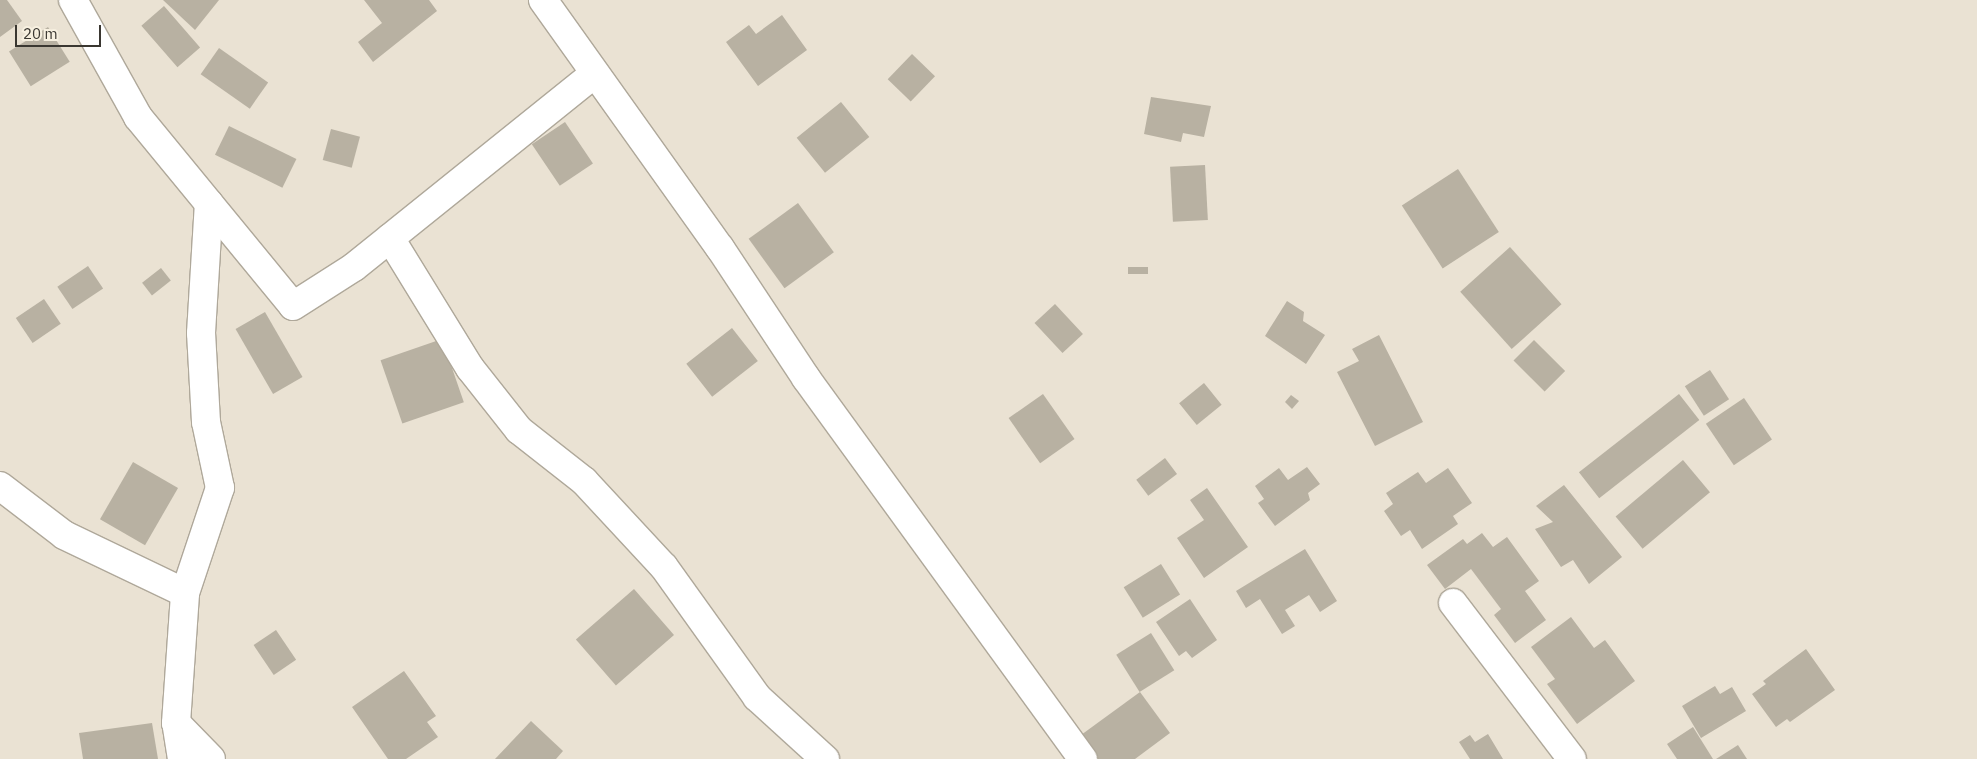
<!DOCTYPE html>
<html>
<head>
<meta charset="utf-8">
<style>
  body { margin:0 }
  #map { position:relative; width:1977px; height:759px; overflow:hidden; background:#eae2d3; font-family:"IBM Plex Sans",sans-serif }
  div>[style] { position:absolute }
  .building>* { inset:0; background:#b8b1a2; transform-origin:0 0 }
  .roads { filter:drop-shadow(1px 0 #afa89a) drop-shadow(-1px 0 #afa89a) drop-shadow(0 1px #afa89a) drop-shadow(0 -1px #afa89a) }
  .street>* { height:28px; margin:-14px; padding:0 14px; transform-origin:14px; border-radius:14px; background:#fff }
  span { translate:-50% -50%; white-space:nowrap; text-align:center; line-height:1.15; -webkit-text-stroke:4px #f7f0e0; paint-order:stroke }
  .scale { position:absolute; left:15px; top:25px; width:86px; height:22px; box-sizing:border-box; border:2px solid #3a3731; border-top:0; padding-left:6px; font-size:15px; line-height:18px; white-space:nowrap; color:#3a3731; -webkit-text-stroke:4px #f7f0e0; paint-order:stroke }
</style>
</head>
<body>
<div id="map">
  <div class="building">
    <i style="clip-path:polygon(0 0,7px 0,22px 21px,0 37px)"></i>
    <i style="clip-path:polygon(163px 0,219px 0,195px 30px)"></i>
    <i style="clip-path:polygon(364px 0,429px 0,437px 11px,373px 62px,358px 42px,382px 23px)"></i>
    <i style="left:164px;top:6px;width:55px;height:30px;rotate:49deg"></i>
    <i style="clip-path:polygon(782px 15px,807px 50px,758px 86px,726px 42px,749px 25px,756px 34px)"></i>
    <i style="left:48px;top:27px;width:41px;height:46px;rotate:58deg"></i>
    <i style="left:219px;top:48px;width:60px;height:32px;rotate:35deg"></i>
    <i style="left:912px;top:54px;width:32px;height:35px;rotate:44deg"></i>
    <i style="clip-path:polygon(1151px 97px,1211px 106px,1204px 137px,1183px 133px,1181px 142px,1144px 134px)"></i>
    <i style="left:841px;top:102px;width:45px;height:57px;rotate:51deg"></i>
    <i style="left:565px;top:122px;width:50px;height:40px;rotate:56deg"></i>
    <i style="left:229px;top:126px;width:75px;height:32px;rotate:26deg"></i>
    <i style="left:331px;top:129px;width:30px;height:32px;rotate:15deg"></i>
    <i style="left:1205px;top:165px;width:55px;height:35px;rotate:87deg"></i>
    <i style="left:1458px;top:169px;width:75px;height:67px;rotate:57deg"></i>
    <i style="left:798px;top:203px;width:61px;height:61px;rotate:54deg"></i>
    <i style="left:1510px;top:247px;width:77px;height:67px;rotate:48deg"></i>
    <i style="left:88px;top:266px;width:27px;height:37px;rotate:56deg"></i>
    <i style="left:1128px;top:267px;width:20px;height:7px"></i>
    <i style="left:161px;top:268px;width:16px;height:24px;rotate:52deg"></i>
    <i style="left:44px;top:299px;width:30px;height:34px;rotate:56deg"></i>
    <i style="clip-path:polygon(1287px 301px,1304px 312px,1303px 321px,1325px 335px,1306px 364px,1265px 336px)"></i>
    <i style="left:1055px;top:304px;width:41px;height:28px;rotate:47deg"></i>
    <i style="left:265px;top:312px;width:75px;height:34px;rotate:60deg"></i>
    <i style="left:732px;top:328px;width:42px;height:58px;rotate:52deg"></i>
    <i style="clip-path:polygon(1379px 335px,1423px 422px,1375px 446px,1337px 372px,1359px 361px,1352px 349px)"></i>
    <i style="left:442px;top:339px;width:67px;height:65px;rotate:71deg"></i>
    <i style="left:1534px;top:340px;width:44px;height:29px;rotate:45deg"></i>
    <i style="left:1710px;top:370px;width:35px;height:30px;rotate:57deg"></i>
    <i style="left:1204px;top:383px;width:28px;height:32px;rotate:51deg"></i>
    <i style="left:1043px;top:394px;width:55px;height:42px;rotate:55deg"></i>
    <i style="left:1679px;top:394px;width:33px;height:127px;rotate:52deg"></i>
    <i style="clip-path:polygon(1291px 395px,1299px 401px,1292px 409px,1285px 402px)"></i>
    <i style="left:1744px;top:398px;width:50px;height:46px;rotate:56deg"></i>
    <i style="left:1165px;top:458px;width:20px;height:36px;rotate:53deg"></i>
    <i style="left:1683px;top:460px;width:42px;height:88px;rotate:50deg"></i>
    <i style="left:133px;top:462px;width:52px;height:66px;rotate:30deg"></i>
    <i style="clip-path:polygon(1307px 467px,1320px 484px,1308px 493px,1310px 500px,1275px 526px,1258px 503px,1264px 499px,1255px 486px,1279px 468px,1288px 480px)"></i>
    <i style="clip-path:polygon(1448px 468px,1472px 503px,1453px 516px,1458px 524px,1422px 549px,1410px 530px,1401px 536px,1384px 511px,1393px 504px,1386px 493px,1418px 472px,1426px 483px)"></i>
    <i style="clip-path:polygon(1564px 485px,1622px 557px,1589px 584px,1573px 560px,1561px 567px,1535px 529px,1553px 522px,1536px 506px)"></i>
    <i style="clip-path:polygon(1207px 488px,1248px 547px,1204px 578px,1177px 538px,1204px 520px,1190px 500px)"></i>
    <i style="clip-path:polygon(1482px 533px,1493px 547px,1507px 537px,1539px 581px,1525px 591px,1546px 620px,1515px 643px,1494px 615px,1501px 609px,1471px 569px,1445px 589px,1427px 565px,1463px 539px,1467px 544px)"></i>
    <i style="clip-path:polygon(1305px 549px,1337px 601px,1320px 612px,1309px 595px,1285px 610px,1295px 626px,1282px 634px,1260px 599px,1246px 608px,1236px 591px)"></i>
    <i style="left:1161px;top:564px;width:36px;height:44px;rotate:58deg"></i>
    <i style="left:634px;top:589px;width:61px;height:77px;rotate:49deg"></i>
    <i style="clip-path:polygon(1190px 599px,1217px 640px,1192px 658px,1186px 651px,1179px 656px,1156px 622px)"></i>
    <i style="clip-path:polygon(1571px 617px,1594px 648px,1605px 640px,1635px 681px,1577px 724px,1547px 684px,1555px 679px,1531px 647px)"></i>
    <i style="left:276px;top:630px;width:36px;height:27px;rotate:56deg"></i>
    <i style="left:1151px;top:633px;width:44px;height:41px;rotate:58deg"></i>
    <i style="clip-path:polygon(1806px 649px,1835px 690px,1790px 722px,1787px 719px,1776px 727px,1752px 694px,1766px 684px,1763px 681px)"></i>
    <i style="clip-path:polygon(404px 671px,436px 716px,427px 722px,438px 737px,406px 759px,388px 759px,352px 707px)"></i>
    <i style="clip-path:polygon(1715px 686px,1720px 694px,1732px 687px,1746px 711px,1701px 738px,1682px 706px)"></i>
    <i style="clip-path:polygon(1140px 692px,1170px 733px,1135px 759px,1098px 759px,1081px 735px)"></i>
    <i style="clip-path:polygon(531px 721px,563px 751px,556px 759px,495px 759px)"></i>
    <i style="clip-path:polygon(152px 723px,158px 759px,83px 759px,79px 733px)"></i>
    <i style="clip-path:polygon(1693px 727px,1713px 759px,1677px 759px,1667px 744px)"></i>
    <i style="clip-path:polygon(1488px 734px,1503px 759px,1470px 759px,1459px 742px,1470px 735px,1475px 742px)"></i>
    <i style="clip-path:polygon(1738px 745px,1747px 759px,1716px 759px)"></i>
  </div>
  <div class="roads">
    <div class="street">
      <i style="left:73px;top:0;width:134px;rotate:60.9deg"></i>
      <i style="left:138px;top:117px;width:244px;rotate:50.6deg"></i>
      <i style="left:293px;top:306px;width:72px;rotate:-32.6deg"></i>
      <i style="left:354px;top:267px;width:308px;rotate:-38.8deg"></i>
      <i style="left:543px;top:0;width:305px;rotate:54.5deg"></i>
      <i style="left:720px;top:248px;width:156px;rotate:56.5deg"></i>
      <i style="left:806px;top:378px;width:471px;rotate:54deg"></i>
      <i style="left:390px;top:238px;width:153px;rotate:58.4deg"></i>
      <i style="left:470px;top:368px;width:79px;rotate:51.7deg"></i>
      <i style="left:519px;top:430px;width:83px;rotate:38.1deg"></i>
      <i style="left:584px;top:481px;width:117px;rotate:47.1deg"></i>
      <i style="left:664px;top:567px;width:160px;rotate:54.4deg"></i>
      <i style="left:757px;top:697px;width:92px;rotate:42.4deg"></i>
      <i style="left:0;top:486px;width:81px;rotate:37.4deg"></i>
      <i style="left:64px;top:535px;width:134px;rotate:25.6deg"></i>
      <i style="left:1453px;top:603px;width:196px;rotate:52.7deg"></i>
      <i style="left:176px;top:723px;width:50px;rotate:45.8deg"></i>
      <i style="left:182px;top:759px;width:36px;rotate:-99deg"></i>
      <i style="left:176px;top:723px;width:130px;rotate:-86deg"></i>
      <i style="left:185px;top:593px;width:111px;rotate:-71.6deg"></i>
      <i style="left:220px;top:488px;width:67px;rotate:-102deg"></i>
      <i style="left:206px;top:422px;width:89px;rotate:-93.2deg"></i>
      <i style="left:201px;top:333px;width:130px;rotate:-86.5deg"></i>
    </div>
  </div>
  <div class="scale">20 m</div>
</div>
</body>
</html>
